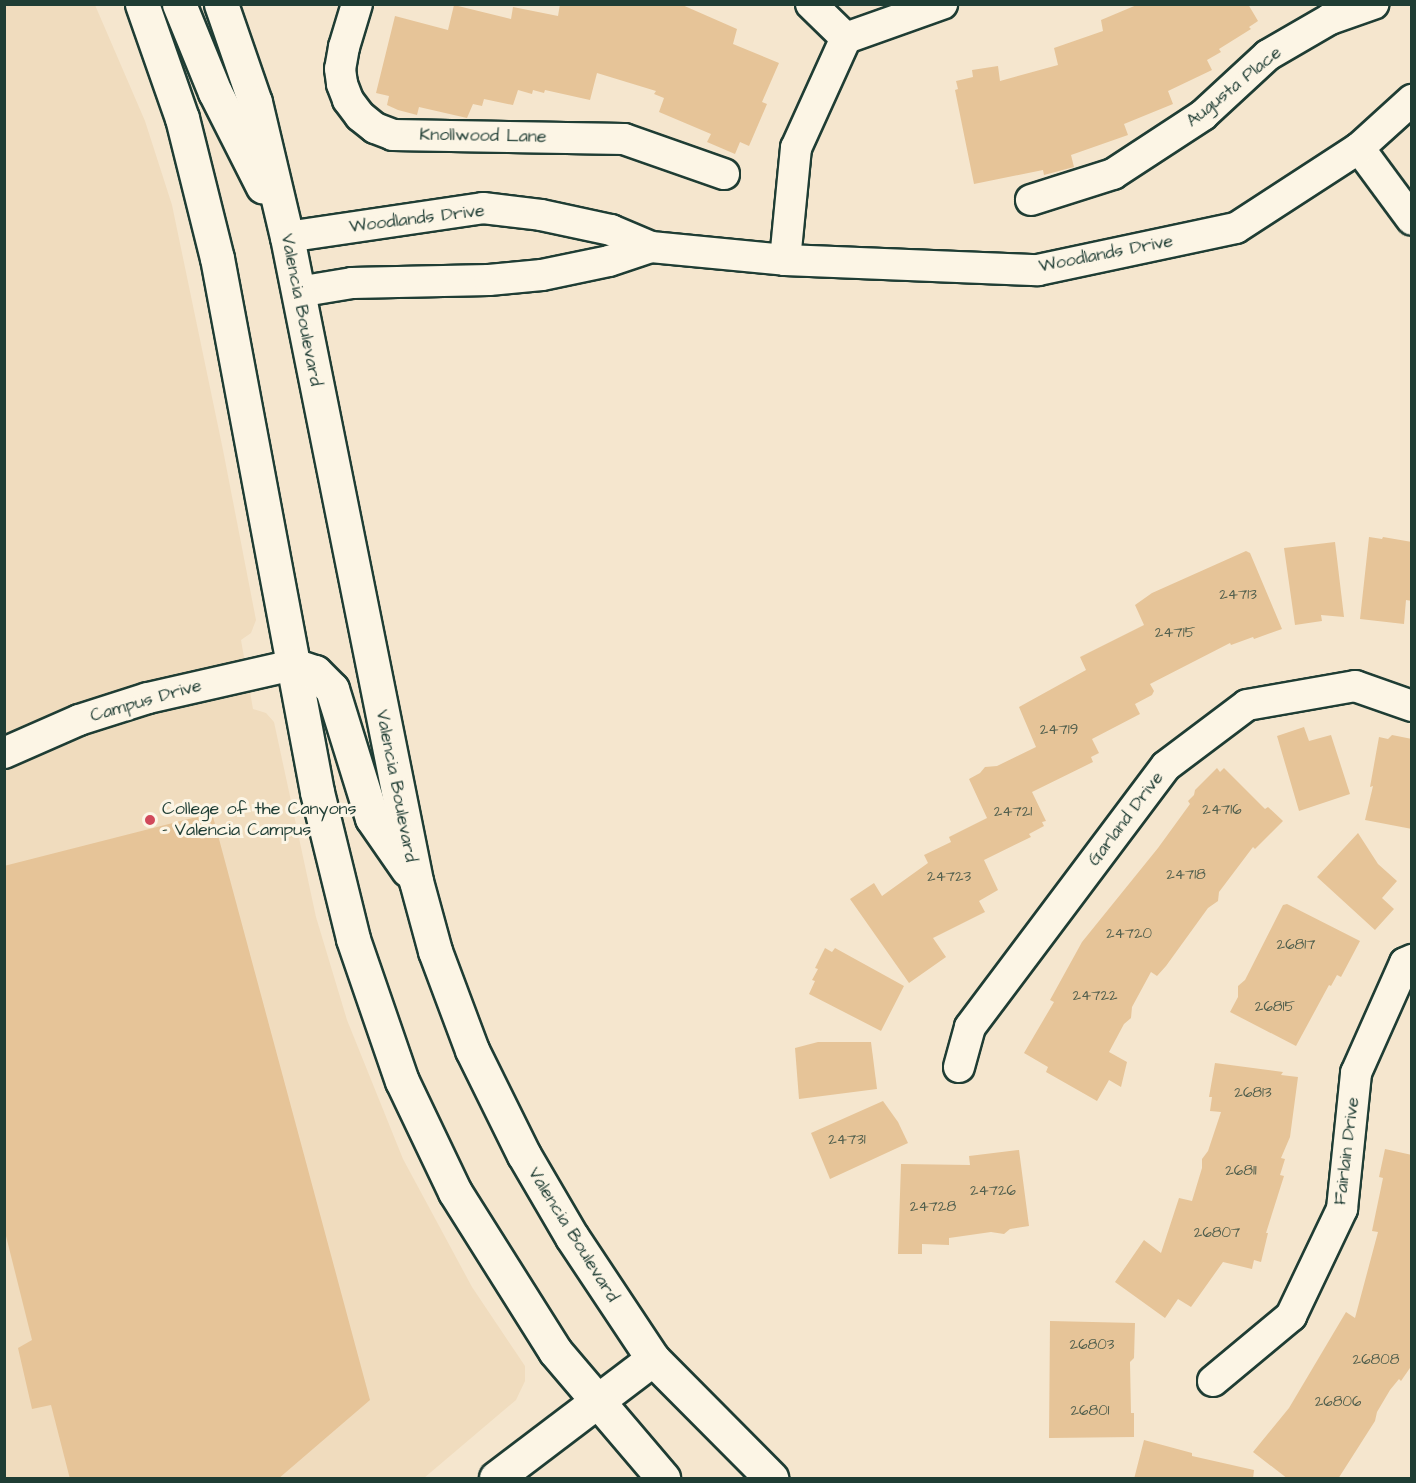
<!DOCTYPE html>
<html>
<head>
<meta charset="utf-8">
<style>
  body { margin:0 }
  #map { position:relative; width:1416px; height:1483px; overflow:hidden; background:#f5e6ce; font-family:"Architects Daughter",sans-serif }
  div>[style] { position:absolute }
  .built>* { inset:0; background:#f0dcbe }
  .building>* { inset:0; background:#e6c498 }
  .roads { filter:drop-shadow(2px 0 #1f3d34) drop-shadow(-2px 0 #1f3d34) drop-shadow(0 2px #1f3d34) drop-shadow(0 -2px #1f3d34) }
  .street>* { height:30px; margin:-15px; padding:0 15px; transform-origin:15px; border-radius:15px; background:#fcf5e5 }
  .secondary>* { height:33px; margin:-16.5px; padding:0 16.5px; transform-origin:16.5px; border-radius:16.5px; background:#fcf5e5 }
  .primary>* { height:33px; margin:-16.5px; padding:0 16.5px; transform-origin:16.5px; border-radius:16.5px; background:#fcf5e5 }
  .dots>* { width:16px; height:16px; translate:-50% -50%; box-sizing:border-box; border:3px solid #fcf5e5; border-radius:50% }
  span { translate:-50% -50%; white-space:nowrap; text-align:center; line-height:1.15; -webkit-text-stroke:6px #fcf5e5; paint-order:stroke }
  .number-label { font-size:15px; color:#515f4d }
  .number-label span { -webkit-text-stroke-width:0 }
  .street-label { font-size:18px; color:#1f3d34 }
  .poi-label { font-size:18px; color:#1f3d34 }
  .left { translate:0 -50%; text-align:left }
  .frame { position:absolute; inset:0; border:6px solid #1f3d34; pointer-events:none }
</style>
</head>
<body>
<div id="map">
  <div class="built">
    <i style="clip-path:polygon(5px 5px,95px 5px,145px 121px,172px 205px,223px 450px,256px 620px,251px 633px,241px 640px,253px 709px,266px 713px,274px 722px,316px 917px,347px 1020px,403px 1159px,472px 1287px,525px 1366px,525px 1381px,516px 1400px,424px 1478px,5px 1478px)"></i>
  </div>
  <div class="building">
    <i style="clip-path:polygon(560px 4px,680px 4px,737px 29px,733px 44px,779px 63px,762px 102px,767px 104px,749px 146px,740px 142px,735px 154px,707px 142px,711px 134px,659px 112px,664px 98px,654px 94px,656px 91px,597px 73px,590px 100px,545px 90px,544px 93px,533px 90px,532px 94px,518px 90px,513px 105px,484px 99px,482px 106px,473px 104px,467px 118px,419px 107px,417px 115px,398px 110px,387px 105px,389px 96px,376px 93px,395px 16px,448px 30px,454px 5px,511px 19px,513px 7px,558px 16px)"></i>
    <i style="clip-path:polygon(1139px 4px,1248px 4px,1258px 21px,1249px 27px,1251px 29px,1219px 49px,1221px 52px,1207px 60px,1212px 70px,1168px 91px,1173px 104px,1124px 124px,1128px 135px,1071px 155px,1074px 167px,1044px 175px,1043px 170px,974px 184px,955px 90px,958px 89px,956px 81px,973px 77px,972px 70px,998px 66px,1000px 81px,1058px 65px,1054px 48px,1103px 31px,1101px 20px)"></i>
    <i style="clip-path:polygon(1369px 537px,1382px 539px,1383px 537px,1412px 542px,1412px 601px,1406px 600px,1404px 624px,1360px 619px)"></i>
    <i style="clip-path:polygon(1335px 542px,1344px 617px,1321px 615px,1322px 621px,1295px 625px,1284px 548px)"></i>
    <i style="clip-path:polygon(1246px 551px,1250px 553px,1282px 629px,1254px 639px,1253px 637px,1231px 645px,1230px 643px,1150px 684px,1154px 691px,1152px 695px,1135px 704px,1140px 714px,1092px 739px,1099px 753px,1091px 757px,1093px 762px,1032px 792px,1046px 821px,1042px 822px,1044px 826px,1029px 834px,1031px 837px,984px 860px,998px 890px,979px 901px,985px 912px,933px 938px,946px 957px,909px 983px,850px 899px,874px 883px,882px 896px,928px 863px,924px 855px,951px 842px,949px 837px,987px 818px,969px 779px,980px 773px,985px 767px,997px 766px,1036px 747px,1019px 707px,1086px 670px,1080px 657px,1144px 625px,1135px 605px,1152px 593px)"></i>
    <i style="clip-path:polygon(1304px 727px,1309px 741px,1331px 735px,1350px 794px,1299px 811px,1277px 736px)"></i>
    <i style="clip-path:polygon(1392px 735px,1412px 739px,1412px 829px,1365px 820px,1373px 786px,1370px 787px,1379px 737px,1388px 739px)"></i>
    <i style="clip-path:polygon(1217px 768px,1220px 772px,1224px 768px,1265px 809px,1268px 807px,1283px 821px,1255px 849px,1253px 847px,1219px 892px,1218px 901px,1208px 908px,1166px 966px,1157px 976px,1151px 972px,1132px 1007px,1131px 1018px,1124px 1024px,1109px 1052px,1127px 1062px,1121px 1087px,1109px 1080px,1097px 1101px,1046px 1072px,1048px 1067px,1024px 1053px,1054px 1002px,1050px 1000px,1082px 942px,1158px 848px,1190px 804px,1188px 801px,1194px 795px,1195px 790px)"></i>
    <i style="clip-path:polygon(212px 813px,370px 1400px,278px 1479px,70px 1479px,51px 1405px,32px 1409px,18px 1348px,32px 1340px,4px 1228px,4px 866px)"></i>
    <i style="clip-path:polygon(1358px 833px,1378px 864px,1397px 881px,1382px 898px,1394px 909px,1375px 930px,1317px 877px)"></i>
    <i style="clip-path:polygon(1287px 904px,1360px 941px,1341px 977px,1337px 975px,1331px 986px,1329px 985px,1296px 1046px,1230px 1012px,1238px 997px,1238px 986px,1245px 980px,1283px 905px)"></i>
    <i style="clip-path:polygon(825px 948px,832px 952px,835px 948px,904px 986px,881px 1031px,809px 994px,815px 981px,812px 980px,818px 969px,815px 968px)"></i>
    <i style="clip-path:polygon(818px 1042px,871px 1042px,877px 1089px,799px 1099px,795px 1048px)"></i>
    <i style="clip-path:polygon(1215px 1063px,1283px 1072px,1281px 1075px,1298px 1077px,1290px 1137px,1281px 1158px,1285px 1159px,1280px 1175px,1284px 1176px,1266px 1233px,1268px 1233px,1261px 1262px,1254px 1260px,1252px 1269px,1223px 1262px,1191px 1307px,1178px 1299px,1165px 1318px,1115px 1282px,1144px 1240px,1161px 1253px,1179px 1198px,1192px 1201px,1202px 1168px,1202px 1159px,1208px 1151px,1221px 1112px,1210px 1111px,1212px 1097px,1209px 1097px)"></i>
    <i style="clip-path:polygon(883px 1101px,898px 1122px,908px 1143px,830px 1179px,811px 1133px)"></i>
    <i style="clip-path:polygon(1385px 1149px,1412px 1155px,1412px 1365px,1401px 1381px,1399px 1379px,1390px 1390px,1377px 1412px,1375px 1421px,1338px 1479px,1288px 1479px,1253px 1452px,1289px 1408px,1346px 1312px,1355px 1318px,1378px 1232px,1372px 1231px,1383px 1178px,1379px 1177px)"></i>
    <i style="clip-path:polygon(1019px 1150px,1029px 1226px,1010px 1229px,1004px 1234px,991px 1232px,949px 1238px,949px 1245px,922px 1244px,922px 1254px,898px 1254px,901px 1164px,970px 1165px,969px 1156px)"></i>
    <i style="clip-path:polygon(1050px 1321px,1135px 1323px,1134px 1358px,1130px 1362px,1131px 1413px,1134px 1413px,1134px 1437px,1049px 1438px)"></i>
    <i style="clip-path:polygon(1144px 1440px,1192px 1453px,1192px 1456px,1254px 1470px,1253px 1479px,1134px 1479px)"></i>
  </div>
  <div class="roads">
    <div class="street">
      <i style="left:357px;top:4px;width:45px;rotate:106.8deg"></i>
      <i style="left:344px;top:47px;width:22px;rotate:100deg"></i>
      <i style="left:340px;top:69px;width:15px;rotate:82deg"></i>
      <i style="left:342px;top:84px;width:17px;rotate:69deg"></i>
      <i style="left:348px;top:100px;width:20px;rotate:53deg"></i>
      <i style="left:360px;top:116px;width:19px;rotate:39deg"></i>
      <i style="left:375px;top:128px;width:19px;rotate:21deg"></i>
      <i style="left:393px;top:135px;width:231px;rotate:1deg"></i>
      <i style="left:624px;top:139px;width:106px;rotate:19.3deg"></i>
      <i style="left:811px;top:4px;width:49px;rotate:44.2deg"></i>
      <i style="left:846px;top:38px;width:102px;rotate:-19.5deg"></i>
      <i style="left:1359px;top:148px;width:89px;rotate:53.6deg"></i>
      <i style="left:1031px;top:200px;width:86px;rotate:-17.6deg"></i>
      <i style="left:1113px;top:174px;width:108px;rotate:-33.2deg"></i>
      <i style="left:1203px;top:115px;width:88px;rotate:-42.7deg"></i>
      <i style="left:1268px;top:55px;width:72px;rotate:-30.1deg"></i>
      <i style="left:1330px;top:19px;width:46px;rotate:-19.2deg"></i>
      <i style="left:287px;top:237px;width:198px;rotate:-8.4deg"></i>
      <i style="left:483px;top:208px;width:58px;rotate:6.9deg"></i>
      <i style="left:541px;top:215px;width:72px;rotate:12.1deg"></i>
      <i style="left:611px;top:230px;width:43px;rotate:23deg"></i>
      <i style="left:651px;top:247px;width:135px;rotate:5.5deg"></i>
      <i style="left:785px;top:260px;width:253px;rotate:2.3deg"></i>
      <i style="left:1038px;top:270px;width:202px;rotate:-12deg"></i>
      <i style="left:1236px;top:228px;width:147px;rotate:-33deg"></i>
      <i style="left:1359px;top:148px;width:72px;rotate:-42.2deg"></i>
      <i style="left:785px;top:260px;width:113px;rotate:-84.4deg"></i>
      <i style="left:796px;top:148px;width:121px;rotate:-65.6deg"></i>
      <i style="left:298px;top:292px;width:55px;rotate:-9.5deg"></i>
      <i style="left:352px;top:283px;width:137px;rotate:-1.3deg"></i>
      <i style="left:489px;top:280px;width:53px;rotate:-5.4deg"></i>
      <i style="left:542px;top:275px;width:68px;rotate:-11.8deg"></i>
      <i style="left:609px;top:261px;width:44px;rotate:-18.4deg"></i>
      <i style="left:4px;top:753px;width:82px;rotate:-23.7deg"></i>
      <i style="left:79px;top:720px;width:72px;rotate:-17.7deg"></i>
      <i style="left:148px;top:698px;width:149px;rotate:-12.8deg"></i>
      <i style="left:959px;top:1067px;width:41px;rotate:-74.6deg"></i>
      <i style="left:970px;top:1027px;width:326px;rotate:-53.1deg"></i>
      <i style="left:1166px;top:766px;width:101px;rotate:-37deg"></i>
      <i style="left:1247px;top:705px;width:110px;rotate:-10deg"></i>
      <i style="left:1355px;top:686px;width:60px;rotate:19.3deg"></i>
      <i style="left:1213px;top:1381px;width:102px;rotate:-39.8deg"></i>
      <i style="left:1291px;top:1316px;width:119px;rotate:-64.5deg"></i>
      <i style="left:1342px;top:1209px;width:137px;rotate:-84.1deg"></i>
      <i style="left:1356px;top:1073px;width:120px;rotate:-66deg"></i>
      <i style="left:1405px;top:963px;width:8px;rotate:-23deg"></i>
    </div>
    <div class="secondary">
      <i style="left:496px;top:1478px;width:197px;rotate:-37.2deg"></i>
    </div>
    <div class="primary">
      <i style="left:142px;top:4px;width:121px;rotate:70.7deg"></i>
      <i style="left:182px;top:118px;width:144px;rotate:76deg"></i>
      <i style="left:217px;top:258px;width:543px;rotate:79.39deg"></i>
      <i style="left:317px;top:792px;width:151px;rotate:76.2deg"></i>
      <i style="left:353px;top:939px;width:150px;rotate:71deg"></i>
      <i style="left:402px;top:1081px;width:123px;rotate:64.5deg"></i>
      <i style="left:455px;top:1192px;width:188px;rotate:57.8deg"></i>
      <i style="left:555px;top:1351px;width:167px;rotate:49.6deg"></i>
      <i style="left:179px;top:4px;width:95px;rotate:67.8deg"></i>
      <i style="left:215px;top:92px;width:106px;rotate:63.2deg"></i>
      <i style="left:221px;top:4px;width:104px;rotate:70.9deg"></i>
      <i style="left:255px;top:102px;width:139px;rotate:76.7deg"></i>
      <i style="left:287px;top:237px;width:657px;rotate:78.67deg"></i>
      <i style="left:416px;top:881px;width:73px;rotate:74.8deg"></i>
      <i style="left:435px;top:951px;width:106px;rotate:69.5deg"></i>
      <i style="left:472px;top:1050px;width:117px;rotate:63.7deg"></i>
      <i style="left:524px;top:1155px;width:95px;rotate:59.7deg"></i>
      <i style="left:572px;top:1237px;width:146px;rotate:56.4deg"></i>
      <i style="left:653px;top:1359px;width:168px;rotate:45.2deg"></i>
      <i style="left:293px;top:665px;width:23px;rotate:18deg"></i>
      <i style="left:315px;top:672px;width:24px;rotate:45deg"></i>
      <i style="left:332px;top:689px;width:135px;rotate:72.8deg"></i>
      <i style="left:372px;top:818px;width:63px;rotate:55.3deg"></i>
    </div>
  </div>
  <div class="dots">
    <i style="left:150px;top:820px;background:#d1495b"></i>
  </div>
  <div class="number-label">
    <span style="left:1238px;top:595px">24713</span>
    <span style="left:1175px;top:633px">24715</span>
    <span style="left:1059px;top:730px">24719</span>
    <span style="left:1222px;top:810px">24716</span>
    <span style="left:1013px;top:812px">24721</span>
    <span style="left:1186px;top:875px">24718</span>
    <span style="left:949px;top:877px">24723</span>
    <span style="left:1129px;top:934px">24720</span>
    <span style="left:1296px;top:945px">26817</span>
    <span style="left:1095px;top:996px">24722</span>
    <span style="left:1275px;top:1007px">26815</span>
    <span style="left:1253px;top:1093px">26813</span>
    <span style="left:847px;top:1140px">24731</span>
    <span style="left:1241px;top:1171px">26811</span>
    <span style="left:993px;top:1191px">24726</span>
    <span style="left:933px;top:1207px">24728</span>
    <span style="left:1217px;top:1233px">26807</span>
    <span style="left:1092px;top:1345px">26803</span>
    <span style="left:1376px;top:1360px">26808</span>
    <span style="left:1338px;top:1402px">26806</span>
    <span style="left:1090px;top:1411px">26801</span>
  </div>
  <div class="street-label">
    <span style="left:1234px;top:87px;rotate:-39deg">Augusta Place</span>
    <span style="left:483px;top:136px;rotate:1deg">Knollwood Lane</span>
    <span style="left:417px;top:219px;rotate:-7deg">Woodlands Drive</span>
    <span style="left:1106px;top:254px;rotate:-11deg">Woodlands Drive</span>
    <span style="left:301px;top:310px;rotate:79deg">Valencia Boulevard</span>
    <span style="left:146px;top:701px;rotate:-16deg">Campus Drive</span>
    <span style="left:396px;top:786px;rotate:79deg">Valencia Boulevard</span>
    <span style="left:1126px;top:819px;rotate:-53deg">Garland Drive</span>
    <span style="left:1347px;top:1151px;rotate:-83deg">Fairlain Drive</span>
    <span style="left:573px;top:1235px;rotate:58deg">Valencia Boulevard</span>
  </div>
  <div class="poi-label">
    <span class="left" style="left:162px;top:820px">College of the Canyons<br>- Valencia Campus</span>
  </div>
  <div class="frame"></div>
</div>
</body>
</html>
